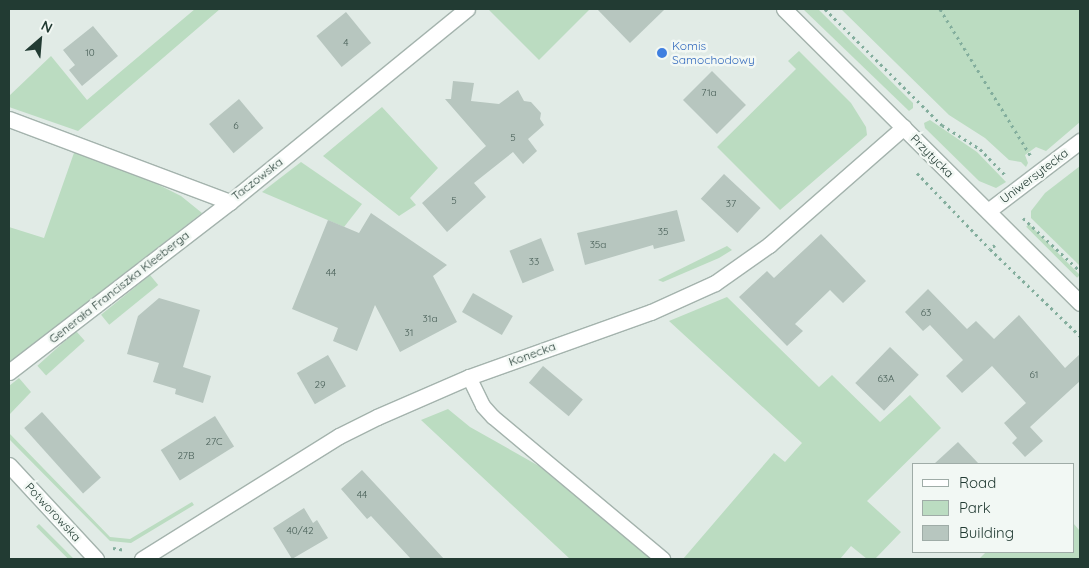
<!DOCTYPE html>
<html>
<head>
<meta charset="utf-8">
<style>
  body { margin:0 }
  #map { position:relative; width:1089px; height:568px; overflow:hidden; background:#e1ebe6; font-family:Quicksand,sans-serif }
  div>[style] { position:absolute }
  .green>* { inset:0; background:#bbdcc1; transform-origin:0 0 }
  .building>* { inset:0; background:#b7c6bf; transform-origin:0 0 }
  .path>* { height:3px; margin-top:-1.5px; transform-origin:0; background:repeating-linear-gradient(90deg,#83ae9d 0 2.5px,transparent 0 6.5px) }
  .roads { filter:drop-shadow(1px 0 #a4b3ad) drop-shadow(-1px 0 #a4b3ad) drop-shadow(0 1px #a4b3ad) drop-shadow(0 -1px #a4b3ad) }
  .service>* { height:14px; margin:-7px; padding:0 7px; transform-origin:7px; border-radius:7px; background:#fff }
  .minor>* { height:15px; margin:-7.5px; padding:0 7.5px; transform-origin:7.5px; border-radius:7.5px; background:#fff }
  .secondary>* { height:15px; margin:-7.5px; padding:0 7.5px; transform-origin:7.5px; border-radius:7.5px; background:#fff }
  .dots>* { width:14px; height:14px; translate:-50% -50%; box-sizing:border-box; border:2px solid #f2f8f4; border-radius:50% }
  span { translate:-50% -50%; white-space:nowrap; text-align:center; line-height:1.15; -webkit-text-stroke:5px #f2f8f4; paint-order:stroke }
  .number-label { font-size:10px; color:#475e56 }
  .number-label span { -webkit-text-stroke-width:0 }
  .shop-label { font-size:12px; color:#366cbe }
  .left { translate:0 -50%; text-align:left }
  .street-label { font-size:12px; color:#223b33 }
  .frame { position:absolute; inset:0; border:10px solid #223b33; pointer-events:none }
  .legend { position:absolute; left:912px; top:463px; width:162px; height:90px; box-sizing:border-box; background:#f2f8f4; border:1px solid #9faca7; margin:0; padding:6px 9px; list-style:none; font-size:15px; color:#223b33 }
  .legend li { display:flex; align-items:center; gap:10px; height:25px }
  .legend b { width:25px; border:1px solid #9faca7 }
  .north { position:absolute; left:15px; top:15px; width:50px; height:50px; -webkit-text-stroke:4px #f2f8f4; paint-order:stroke; rotate:27deg; font-size:14px; font-weight:700; line-height:20px; text-align:center; color:#223b33 }
  .north::after { content:''; display:block; margin:auto; width:18px; height:22px; background:#223b33; clip-path:polygon(50% 0,100% 100%,50% 72%,0 100%) }
</style>
</head>
<body>
<div id="map">
  <div class="green">
    <i style="clip-path:polygon(195px 9px,220px 9px,78px 131px,9px 107px,9px 96px,51px 56px,87px 100px)"></i>
    <i style="clip-path:polygon(488px 9px,590px 9px,539px 60px)"></i>
    <i style="clip-path:polygon(803px 9px,818px 9px,913px 103px,913px 108px,909px 111px)"></i>
    <i style="clip-path:polygon(841px 9px,1080px 9px,1080px 122px,1046px 151px,1036px 147px,1025px 155px,1028px 163px,1026px 167px,1021px 162px,1009px 160px,985px 138px,949px 115px)"></i>
    <i style="clip-path:polygon(799px 51px,851px 103px,866px 127px,867px 135px,780px 210px,717px 147px,796px 69px,788px 61px)"></i>
    <i style="clip-path:polygon(382px 107px,438px 168px,410px 198px,416px 205px,399px 216px,323px 156px)"></i>
    <i style="clip-path:polygon(930px 120px,977px 152px,1006px 182px,996px 188px,979px 181px,925px 128px,924px 123px)"></i>
    <i style="clip-path:polygon(75px 150px,149px 180px,181px 196px,202px 213px,9px 363px,9px 227px,44px 238px)"></i>
    <i style="clip-path:polygon(301px 162px,362px 204px,344px 227px,262px 192px)"></i>
    <i style="clip-path:polygon(1080px 166px,1080px 266px,1031px 218px,1031px 211px,1045px 193px)"></i>
    <i style="left:1029px;top:224px;width:72px;height:4px;rotate:45deg"></i>
    <i style="clip-path:polygon(727px 246px,732px 250px,719px 258px,663px 282px,658px 280px)"></i>
    <i style="left:150px;top:275px;width:13px;height:63px;rotate:51deg"></i>
    <i style="clip-path:polygon(727px 297px,819px 387px,832px 375px,880px 422px,910px 395px,941px 428px,867px 501px,901px 532px,875px 559px,867px 559px,851px 546px,840px 559px,683px 559px,774px 453px,785px 462px,802px 443px,669px 321px)"></i>
    <i style="left:76px;top:331px;width:13px;height:52px;rotate:48deg"></i>
    <i style="clip-path:polygon(19px 378px,31px 392px,9px 415px,9px 386px)"></i>
    <i style="clip-path:polygon(448px 409px,470px 427px,539px 466px,651px 559px,570px 559px,421px 420px)"></i>
    <i style="clip-path:polygon(9px 433px,110px 537px,130px 539px,192px 502px,194px 505px,131px 543px,110px 541px,9px 439px)"></i>
    <i style="clip-path:polygon(1073px 523px,1080px 531px,1080px 559px,979px 559px,986px 552px,1073px 552px)"></i>
    <i style="left:39px;top:524px;width:49px;height:4px;rotate:45deg"></i>
  </div>
  <div class="building">
    <i style="clip-path:polygon(597px 9px,665px 9px,630px 43px)"></i>
    <i style="left:346px;top:12px;width:40px;height:38px;rotate:51deg"></i>
    <i style="clip-path:polygon(93px 26px,118px 56px,82px 86px,69px 70px,75px 65px,63px 50px)"></i>
    <i style="left:712px;top:71px;width:48px;height:41px;rotate:45deg"></i>
    <i style="clip-path:polygon(453px 81px,474px 83px,471px 101px,499px 104px,518px 90px,524px 101px,531px 102px,541px 113px,540px 119px,544px 125px,528px 139px,537px 151px,523px 164px,513px 152px,474px 183px,486px 197px,447px 232px,422px 203px,486px 146px,445px 99px,451px 99px)"></i>
    <i style="left:239px;top:99px;width:38px;height:39px;rotate:50deg"></i>
    <i style="left:724px;top:174px;width:50px;height:34px;rotate:43deg"></i>
    <i style="clip-path:polygon(677px 210px,685px 241px,654px 249px,653px 245px,585px 265px,577px 233px)"></i>
    <i style="clip-path:polygon(371px 213px,447px 265px,433px 276px,457px 322px,400px 352px,375px 305px,357px 351px,333px 341px,338px 328px,292px 309px,328px 220px,359px 233px)"></i>
    <i style="clip-path:polygon(821px 234px,866px 281px,843px 303px,830px 290px,795px 324px,803px 331px,787px 346px,739px 297px,767px 271px,774px 278px)"></i>
    <i style="left:541px;top:238px;width:35px;height:34px;rotate:68deg"></i>
    <i style="clip-path:polygon(928px 289px,967px 329px,976px 321px,994px 339px,1019px 315px,1065px 368px,1080px 354px,1080px 381px,1030px 427px,1043px 441px,1025px 457px,1012px 443px,1017px 438px,1004px 423px,1026px 403px,992px 366px,962px 393px,946px 376px,963px 360px,930px 325px,923px 331px,905px 312px)"></i>
    <i style="left:473px;top:293px;width:46px;height:22px;rotate:30deg"></i>
    <i style="clip-path:polygon(159px 298px,200px 310px,183px 367px,211px 376px,203px 403px,175px 394px,176px 389px,153px 382px,159px 363px,127px 354px,138px 316px)"></i>
    <i style="left:890px;top:347px;width:40px;height:50px;rotate:44deg"></i>
    <i style="left:328px;top:355px;width:36px;height:36px;rotate:60deg"></i>
    <i style="left:543px;top:366px;width:52px;height:22px;rotate:40deg"></i>
    <i style="left:42px;top:412px;width:88px;height:24px;rotate:48deg"></i>
    <i style="left:215px;top:416px;width:36px;height:64px;rotate:58deg"></i>
    <i style="clip-path:polygon(958px 442px,979px 464px,934px 464px)"></i>
    <i style="clip-path:polygon(362px 470px,389px 499px,444px 559px,411px 559px,371px 516px,367px 519px,341px 489px)"></i>
    <i style="clip-path:polygon(304px 508px,313px 523px,317px 520px,328px 538px,292px 559px,273px 528px)"></i>
  </div>
  <div class="path">
    <i style="left:825px;top:9px;width:165px;rotate:44.8deg"></i>
    <i style="left:942px;top:125px;width:45px;rotate:32.3deg"></i>
    <i style="left:980px;top:149px;width:36px;rotate:46deg"></i>
    <i style="left:940px;top:9px;width:172px;rotate:58.3deg"></i>
    <i style="left:917px;top:173px;width:105px;rotate:46.2deg"></i>
    <i style="left:1023px;top:218px;width:78px;rotate:42.9deg"></i>
    <i style="left:995px;top:245px;width:6px;rotate:141deg"></i>
    <i style="left:990px;top:249px;width:125px;rotate:44deg"></i>
    <i style="left:113px;top:548px;width:13px;rotate:9deg"></i>
  </div>
  <div class="roads">
    <div class="service">
      <i style="left:469px;top:377px;width:32px;rotate:64deg"></i>
      <i style="left:483px;top:406px;width:15px;rotate:48deg"></i>
      <i style="left:493px;top:417px;width:222px;rotate:39.9deg"></i>
    </div>
    <div class="minor">
      <i style="left:9px;top:119px;width:236px;rotate:20.6deg"></i>
      <i style="left:988px;top:211px;width:116px;rotate:-37.3deg"></i>
      <i style="left:9px;top:372px;width:279px;rotate:-37.6deg"></i>
      <i style="left:230px;top:202px;width:306px;rotate:-39.2deg"></i>
      <i style="left:9px;top:465px;width:128px;rotate:47.2deg"></i>
      <i style="left:142px;top:559px;width:232px;rotate:-32deg"></i>
      <i style="left:339px;top:436px;width:42px;rotate:-26.6deg"></i>
      <i style="left:377px;top:417px;width:100px;rotate:-23.5deg"></i>
      <i style="left:469px;top:377px;width:193px;rotate:-19.7deg"></i>
      <i style="left:651px;top:312px;width:70px;rotate:-24.4deg"></i>
      <i style="left:715px;top:283px;width:66px;rotate:-35.1deg"></i>
      <i style="left:769px;top:245px;width:179px;rotate:-41.2deg"></i>
    </div>
    <div class="secondary">
      <i style="left:784px;top:9px;width:417px;rotate:44.8deg"></i>
    </div>
  </div>
  <div class="dots">
    <i style="left:662px;top:53px;background:#3f7fe0"></i>
  </div>
  <div class="number-label">
    <span style="left:346px;top:43px">4</span>
    <span style="left:90px;top:53px">10</span>
    <span style="left:709px;top:93px">71a</span>
    <span style="left:236px;top:126px">6</span>
    <span style="left:513px;top:138px">5</span>
    <span style="left:454px;top:201px">5</span>
    <span style="left:731px;top:204px">37</span>
    <span style="left:663px;top:232px">35</span>
    <span style="left:598px;top:245px">35a</span>
    <span style="left:534px;top:262px">33</span>
    <span style="left:331px;top:273px">44</span>
    <span style="left:926px;top:313px">63</span>
    <span style="left:430px;top:319px">31a</span>
    <span style="left:409px;top:333px">31</span>
    <span style="left:1034px;top:375px">61</span>
    <span style="left:886px;top:379px">63A</span>
    <span style="left:320px;top:385px">29</span>
    <span style="left:214px;top:442px">27C</span>
    <span style="left:186px;top:456px">27B</span>
    <span style="left:362px;top:495px">44</span>
    <span style="left:300px;top:531px">40/42</span>
  </div>
  <div class="shop-label">
    <span class="left" style="left:672px;top:53px">Komis<br>Samochodowy</span>
  </div>
  <div class="street-label">
    <span style="left:932px;top:156px;rotate:45deg">Przytycka</span>
    <span style="left:1034px;top:176px;rotate:-37deg">Uniwersytecka</span>
    <span style="left:257px;top:179px;rotate:-38deg">Taczowska</span>
    <span style="left:119px;top:287px;rotate:-38deg">Generała Franciszka Kleeberga</span>
    <span style="left:532px;top:354px;rotate:-20deg">Konecka</span>
    <span style="left:53px;top:512px;rotate:47deg">Potworowska</span>
  </div>
  <div class="frame"></div>
  <ul class="legend">
  <li><b style="height:6px;background:#fff"></b>Road</li>
  <li><b style="height:14px;background:#bbdcc1"></b>Park</li>
  <li><b style="height:14px;background:#b7c6bf"></b>Building</li>
  </ul>
  <div class="north">N</div>
</div>
</body>
</html>
